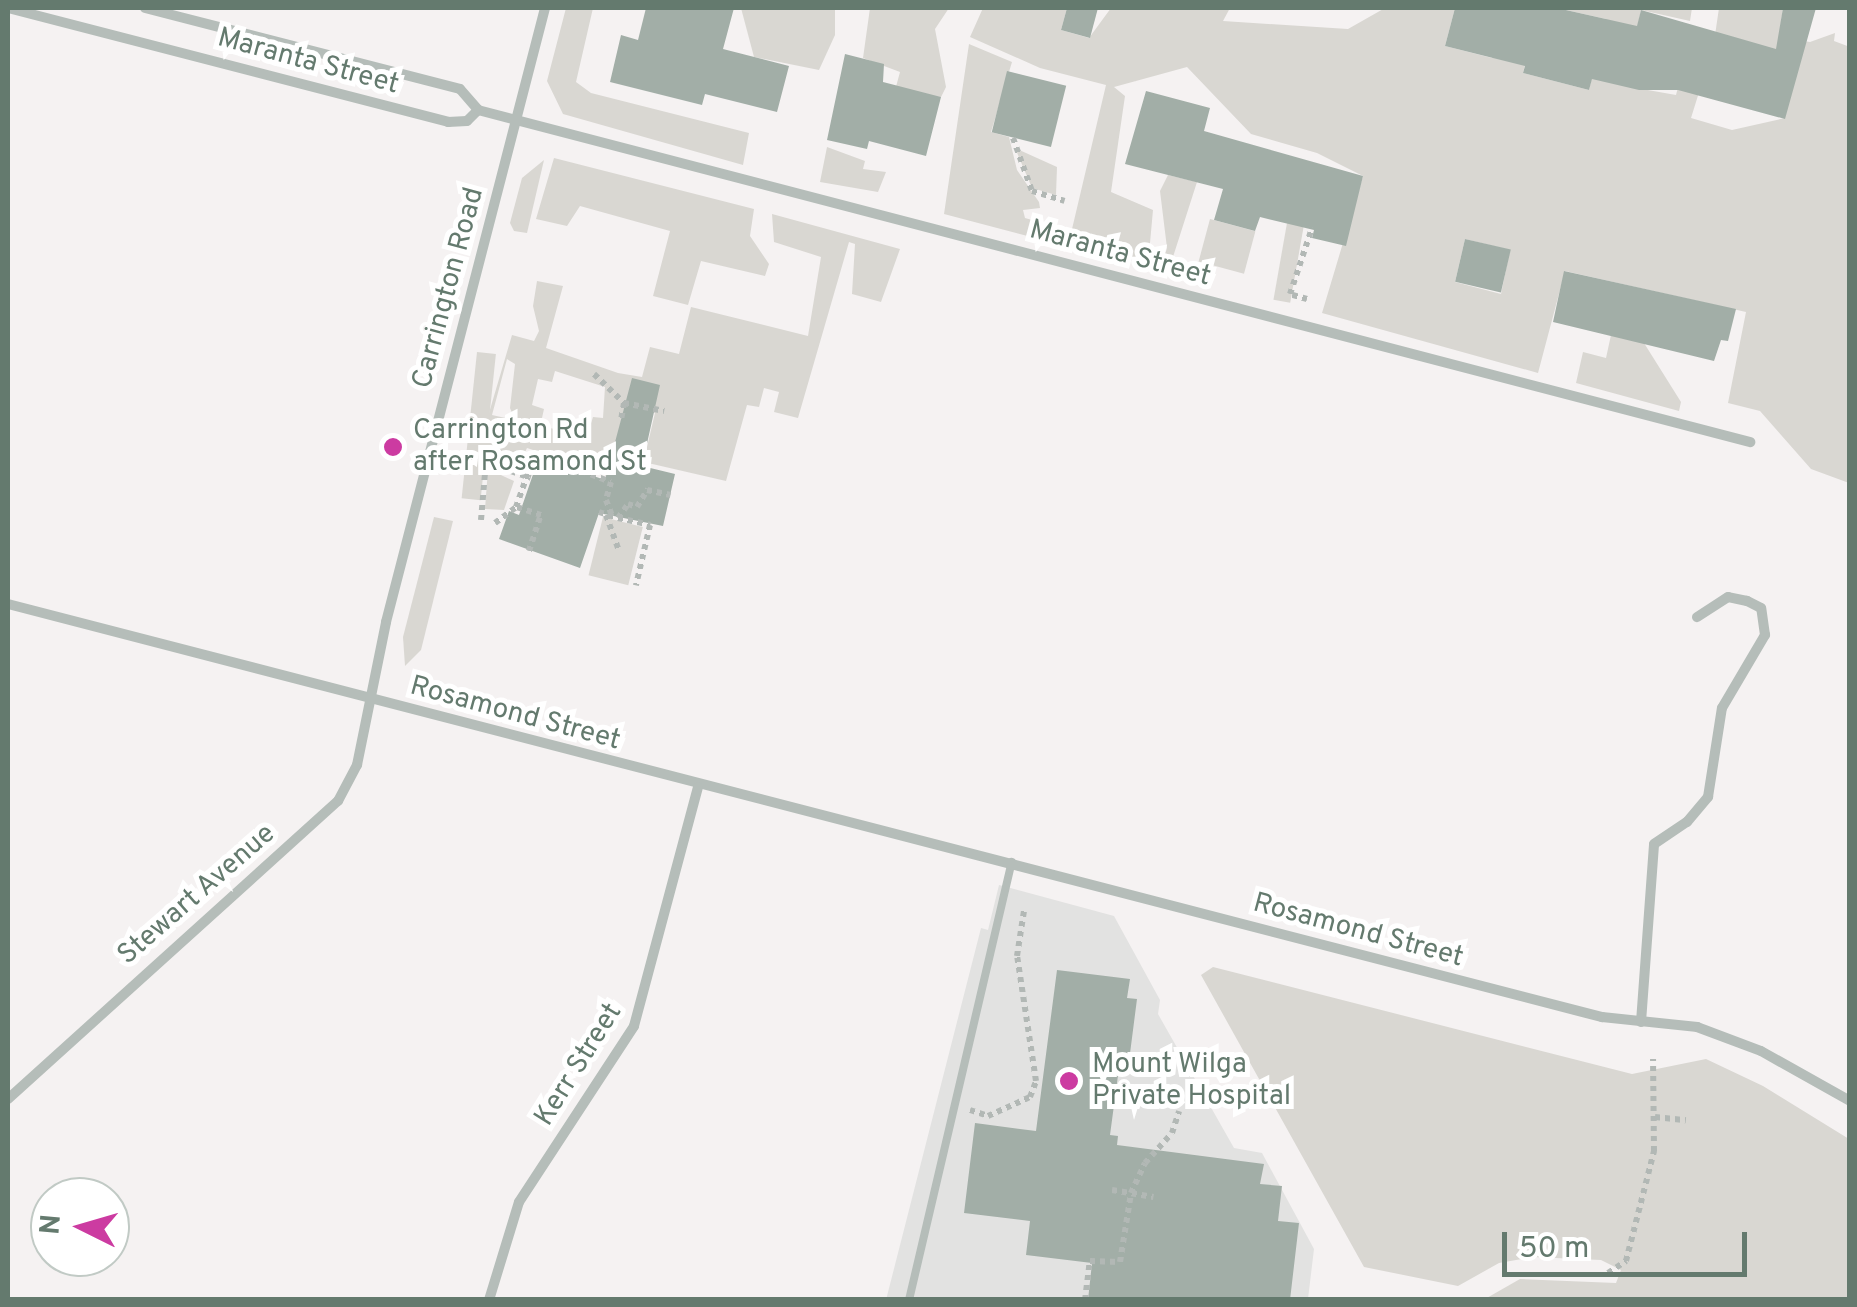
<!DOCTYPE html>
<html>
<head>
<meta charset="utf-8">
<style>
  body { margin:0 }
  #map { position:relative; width:1857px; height:1307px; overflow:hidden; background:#f5f2f2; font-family:Overpass,sans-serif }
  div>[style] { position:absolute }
  .built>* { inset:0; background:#e2e2e1 }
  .green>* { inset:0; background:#d9d7d2; transform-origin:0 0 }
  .building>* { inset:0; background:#a2aea7; transform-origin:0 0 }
  .path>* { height:6px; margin-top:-3px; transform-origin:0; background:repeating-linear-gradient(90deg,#b2b8b5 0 5px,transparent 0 10px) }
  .lane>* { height:8px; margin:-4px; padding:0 4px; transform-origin:4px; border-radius:4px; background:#b5bdb9 }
  .street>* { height:10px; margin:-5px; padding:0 5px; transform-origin:5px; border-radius:5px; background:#b5bdb9 }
  .dots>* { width:28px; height:28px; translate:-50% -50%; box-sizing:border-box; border:5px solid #fff; border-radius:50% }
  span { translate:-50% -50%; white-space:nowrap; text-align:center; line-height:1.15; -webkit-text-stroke:10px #fff; paint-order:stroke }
  .street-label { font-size:28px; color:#647a6e }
  .poi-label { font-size:28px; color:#647a6e }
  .left { translate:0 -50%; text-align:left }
  .frame { position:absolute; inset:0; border:10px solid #647a6e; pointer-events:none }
  .north { position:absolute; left:30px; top:1177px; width:100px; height:100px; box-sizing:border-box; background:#fff; border:2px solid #c1cac5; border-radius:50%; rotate:275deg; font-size:28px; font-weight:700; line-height:40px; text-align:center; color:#647a6e }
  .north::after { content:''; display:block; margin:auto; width:35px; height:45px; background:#cc3ba1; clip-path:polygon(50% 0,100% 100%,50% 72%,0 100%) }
  .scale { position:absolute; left:1502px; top:1232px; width:245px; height:45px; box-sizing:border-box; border:5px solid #647a6e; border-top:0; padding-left:12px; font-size:30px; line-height:35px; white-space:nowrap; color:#647a6e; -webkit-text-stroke:8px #fff; paint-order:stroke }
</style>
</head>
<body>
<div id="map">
  <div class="built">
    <i style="clip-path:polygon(999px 885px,1114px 916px,1160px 1000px,1158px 1014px,1234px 1148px,1262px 1153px,1314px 1249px,1308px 1299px,886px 1300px,981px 928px,988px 930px)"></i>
  </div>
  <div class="green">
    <i style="clip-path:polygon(566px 8px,593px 8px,576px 82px,591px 93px,749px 133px,743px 165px,563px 114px,547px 81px)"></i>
    <i style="clip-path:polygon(741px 8px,835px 8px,835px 35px,819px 70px,754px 57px)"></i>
    <i style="clip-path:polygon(870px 8px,949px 8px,935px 29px,946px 87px,941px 97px,894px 94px,900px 72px,863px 58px)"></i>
    <i style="clip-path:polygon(evenodd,983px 8px,1067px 8px,1061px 30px,1089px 38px,1111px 8px,1230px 8px,1223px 21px,1348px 29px,1385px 8px,1455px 8px,1445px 46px,1492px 58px,1505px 8px,1551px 8px,1544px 35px,1533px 33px,1523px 73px,1589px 90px,1606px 19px,1557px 8px,1692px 8px,1690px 21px,1641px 10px,1625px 86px,1676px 95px,1687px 52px,1710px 57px,1691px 118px,1732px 130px,1785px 118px,1714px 42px,1719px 8px,1783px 8px,1779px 37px,1810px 42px,1835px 33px,1834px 41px,1850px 47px,1849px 483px,1811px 469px,1760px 411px,1728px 403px,1746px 312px,1565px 271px,1538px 373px,1322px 313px,1363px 176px,1317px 153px,1251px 134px,1187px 67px,1114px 87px,1125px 96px,1111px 192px,1153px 210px,1148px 265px,1068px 246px,1106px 85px,1040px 68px,970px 37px,983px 8px,1465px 239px,1510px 250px,1501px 294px,1455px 282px,1465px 239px)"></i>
    <i style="clip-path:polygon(969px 44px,1012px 62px,991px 132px,1009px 137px,1017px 170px,1039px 202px,1040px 208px,1023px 210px,1025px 218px,1050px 225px,1039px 239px,944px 214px)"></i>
    <i style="clip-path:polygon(827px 147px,865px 161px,863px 169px,886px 172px,878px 192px,820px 182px)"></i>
    <i style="clip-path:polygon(1015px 148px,1057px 167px,1056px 195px,1032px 188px)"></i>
    <i style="clip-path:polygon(554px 158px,754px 209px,750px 236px,769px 264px,765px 276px,701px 261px,688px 305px,653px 296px,670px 231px,580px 206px,567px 226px,536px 219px)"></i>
    <i style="clip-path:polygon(544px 160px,527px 233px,514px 231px,510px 223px,522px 178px)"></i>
    <i style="clip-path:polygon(1168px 175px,1197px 182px,1172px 260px,1160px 270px,1167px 248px,1160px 191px)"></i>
    <i style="clip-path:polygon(evenodd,772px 214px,900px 249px,881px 302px,852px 294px,855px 244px,849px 242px,798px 418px,774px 412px,779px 392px,764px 388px,759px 407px,747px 405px,726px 481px,609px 454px,603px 469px,620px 486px,602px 473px,527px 448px,518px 467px,488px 453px,476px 457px,512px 335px,534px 341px,539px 331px,533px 306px,537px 281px,563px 286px,546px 348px,618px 373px,642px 377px,650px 347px,679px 354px,691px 307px,808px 336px,821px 257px,774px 242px,772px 214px,507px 359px,515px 364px,510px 408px,515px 420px,492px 415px,507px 359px,772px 214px,555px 371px,605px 387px,603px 418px,593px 417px,588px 433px,540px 427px,544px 409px,532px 405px,538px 379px,552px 382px,555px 371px,772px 214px,625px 405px,655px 413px,647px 447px,617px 438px,625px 405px)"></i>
    <i style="left:1210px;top:219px;width:47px;height:44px;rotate:15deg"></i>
    <i style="left:1287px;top:223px;width:17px;height:78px;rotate:10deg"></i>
    <i style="clip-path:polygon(1611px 335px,1644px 343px,1681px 402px,1679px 411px,1576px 383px,1583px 352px,1606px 358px)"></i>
    <i style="left:477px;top:352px;width:19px;height:147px;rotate:6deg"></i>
    <i style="clip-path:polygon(488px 469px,514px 481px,504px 510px,485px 509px)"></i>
    <i style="clip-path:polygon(434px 517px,453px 521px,421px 650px,405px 666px,403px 637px)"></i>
    <i style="left:603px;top:517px;width:41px;height:60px;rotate:14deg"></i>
    <i style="clip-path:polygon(1213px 967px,1632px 1074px,1706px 1059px,1763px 1086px,1849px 1139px,1849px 1299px,1485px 1299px,1520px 1279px,1616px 1283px,1621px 1270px,1601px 1260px,1533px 1257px,1499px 1263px,1458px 1286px,1364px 1267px,1201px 975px)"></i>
  </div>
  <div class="building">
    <i style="clip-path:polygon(646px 8px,734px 8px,723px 49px,789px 66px,777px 112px,705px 94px,702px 105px,610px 82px,621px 35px,638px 40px)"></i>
    <i style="clip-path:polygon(1067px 8px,1098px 8px,1090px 38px,1061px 30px)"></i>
    <i style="clip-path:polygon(1455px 8px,1557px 8px,1637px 26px,1641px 10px,1776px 49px,1783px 8px,1816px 8px,1785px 119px,1678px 90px,1639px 90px,1592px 79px,1589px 90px,1523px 73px,1525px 66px,1445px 46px)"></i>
    <i style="clip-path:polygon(845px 54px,884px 64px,883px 82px,941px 97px,926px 156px,869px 141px,867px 149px,827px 140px)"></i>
    <i style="left:1007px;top:71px;width:61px;height:63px;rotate:14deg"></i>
    <i style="clip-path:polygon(1146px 91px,1210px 108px,1204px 131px,1363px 176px,1346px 246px,1312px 238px,1314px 230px,1260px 217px,1255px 231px,1214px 220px,1223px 189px,1125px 164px)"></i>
    <i style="left:1465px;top:239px;width:47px;height:44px;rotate:13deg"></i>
    <i style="clip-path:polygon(1564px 271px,1736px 309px,1728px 341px,1721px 340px,1714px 361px,1553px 322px)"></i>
    <i style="clip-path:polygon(632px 378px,660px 385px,642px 466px,675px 474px,663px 526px,599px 513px,580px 568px,499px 539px,509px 511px,519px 515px,539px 457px,605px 480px)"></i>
    <i style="clip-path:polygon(1057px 970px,1130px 979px,1127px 998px,1137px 999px,1128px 1069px,1119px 1068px,1110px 1135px,1118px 1136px,1117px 1145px,1264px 1164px,1260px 1184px,1282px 1186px,1278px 1221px,1299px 1223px,1290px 1300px,1088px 1300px,1092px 1263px,1026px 1255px,1030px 1221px,964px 1213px,975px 1123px,1036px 1131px)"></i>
  </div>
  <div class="path">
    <i style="left:1013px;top:138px;width:56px;rotate:70.3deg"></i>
    <i style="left:1032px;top:191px;width:34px;rotate:17deg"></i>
    <i style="left:1307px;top:299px;width:18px;rotate:-164deg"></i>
    <i style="left:1290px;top:294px;width:70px;rotate:-71.6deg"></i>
    <i style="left:594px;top:374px;width:42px;rotate:44deg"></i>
    <i style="left:624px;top:403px;width:17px;rotate:100deg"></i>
    <i style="left:624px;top:403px;width:41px;rotate:11.3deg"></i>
    <i style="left:473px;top:458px;width:61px;rotate:19deg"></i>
    <i style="left:647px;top:490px;width:24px;rotate:12deg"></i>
    <i style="left:599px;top:512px;width:20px;rotate:18deg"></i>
    <i style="left:618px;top:518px;width:17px;rotate:-54deg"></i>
    <i style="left:628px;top:504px;width:9px;rotate:18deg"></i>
    <i style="left:637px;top:507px;width:21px;rotate:-59deg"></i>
    <i style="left:606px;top:515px;width:38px;rotate:70deg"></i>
    <i style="left:618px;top:518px;width:33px;rotate:12deg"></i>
    <i style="left:650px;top:525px;width:62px;rotate:103.1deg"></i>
    <i style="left:481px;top:520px;width:58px;rotate:-85.1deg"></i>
    <i style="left:495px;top:523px;width:26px;rotate:-37deg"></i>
    <i style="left:529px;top:551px;width:38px;rotate:-72deg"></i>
    <i style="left:541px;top:515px;width:26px;rotate:-162deg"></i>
    <i style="left:516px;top:507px;width:57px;rotate:-70.6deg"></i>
    <i style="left:535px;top:453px;width:81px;rotate:20.9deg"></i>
    <i style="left:611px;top:482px;width:19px;rotate:106deg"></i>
    <i style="left:606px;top:500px;width:17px;rotate:69deg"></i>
    <i style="left:970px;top:1110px;width:19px;rotate:18deg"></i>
    <i style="left:988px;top:1116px;width:46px;rotate:-24.3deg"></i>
    <i style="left:1030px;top:1097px;width:17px;rotate:-69deg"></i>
    <i style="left:1036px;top:1081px;width:126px;rotate:-98.6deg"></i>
    <i style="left:1017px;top:956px;width:46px;rotate:-81.2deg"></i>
    <i style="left:1655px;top:1117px;width:31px;rotate:6deg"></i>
    <i style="left:1112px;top:1190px;width:42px;rotate:9.7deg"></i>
    <i style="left:1608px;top:1273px;width:22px;rotate:-34deg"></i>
    <i style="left:1626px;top:1261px;width:114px;rotate:-75.7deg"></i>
    <i style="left:1654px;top:1151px;width:92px;rotate:-90.6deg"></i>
    <i style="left:1085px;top:1300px;width:39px;rotate:-83deg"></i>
    <i style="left:1090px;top:1261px;width:30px;rotate:2deg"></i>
    <i style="left:1120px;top:1262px;width:70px;rotate:-80.9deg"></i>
    <i style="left:1131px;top:1193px;width:33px;rotate:-65deg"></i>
    <i style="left:1145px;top:1163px;width:40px;rotate:-48deg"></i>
    <i style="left:1172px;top:1133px;width:23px;rotate:-72deg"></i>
  </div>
  <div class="lane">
    <i style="left:909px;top:1300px;width:450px;rotate:-76.8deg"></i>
  </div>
  <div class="street">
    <i style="left:8px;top:8px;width:455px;rotate:14.5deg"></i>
    <i style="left:448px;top:122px;width:19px;rotate:-3deg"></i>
    <i style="left:467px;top:121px;width:16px;rotate:-45deg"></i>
    <i style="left:145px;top:8px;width:325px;rotate:14.4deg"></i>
    <i style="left:460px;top:89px;width:28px;rotate:49deg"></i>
    <i style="left:478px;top:110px;width:1315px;rotate:14.63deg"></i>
    <i style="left:8px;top:604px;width:1647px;rotate:14.53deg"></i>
    <i style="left:1602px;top:1017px;width:96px;rotate:6deg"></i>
    <i style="left:1697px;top:1027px;width:68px;rotate:20.6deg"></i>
    <i style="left:1761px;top:1051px;width:102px;rotate:29.3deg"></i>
    <i style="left:1641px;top:1022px;width:178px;rotate:-85.8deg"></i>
    <i style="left:1654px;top:844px;width:40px;rotate:-34deg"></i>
    <i style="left:1687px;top:822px;width:33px;rotate:-50deg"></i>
    <i style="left:1708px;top:797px;width:90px;rotate:-81.1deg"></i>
    <i style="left:1722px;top:708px;width:85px;rotate:-59.5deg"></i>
    <i style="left:1765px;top:635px;width:27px;rotate:-98deg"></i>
    <i style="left:1761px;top:608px;width:16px;rotate:-153deg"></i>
    <i style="left:1747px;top:601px;width:19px;rotate:-168deg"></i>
    <i style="left:1728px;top:597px;width:37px;rotate:147deg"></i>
    <i style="left:8px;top:1099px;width:445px;rotate:-42.1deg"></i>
    <i style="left:338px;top:801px;width:41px;rotate:-62.2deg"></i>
    <i style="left:357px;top:765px;width:146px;rotate:-78.5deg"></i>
    <i style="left:386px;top:622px;width:634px;rotate:-75.48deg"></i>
    <i style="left:489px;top:1300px;width:102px;rotate:-73deg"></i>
    <i style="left:519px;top:1202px;width:210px;rotate:-56.8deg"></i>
    <i style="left:634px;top:1026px;width:247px;rotate:-75deg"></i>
  </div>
  <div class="dots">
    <i style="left:393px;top:447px;background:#cc3ba1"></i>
    <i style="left:1069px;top:1081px;background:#cc3ba1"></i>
  </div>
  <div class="street-label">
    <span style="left:308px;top:62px;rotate:15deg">Maranta Street</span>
    <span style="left:1120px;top:254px;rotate:15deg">Maranta Street</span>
    <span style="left:449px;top:288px;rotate:-75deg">Carrington Road</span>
    <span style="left:515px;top:714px;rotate:15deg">Rosamond Street</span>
    <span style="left:197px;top:895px;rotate:-41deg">Stewart Avenue</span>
    <span style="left:1358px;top:931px;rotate:15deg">Rosamond Street</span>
    <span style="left:579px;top:1065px;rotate:-58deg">Kerr Street</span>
  </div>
  <div class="poi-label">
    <span class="left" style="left:413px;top:447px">Carrington Rd<br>after Rosamond St</span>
    <span class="left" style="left:1092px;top:1081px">Mount Wilga<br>Private Hospital</span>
  </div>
  <div class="frame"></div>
  <div class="north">N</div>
  <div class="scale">50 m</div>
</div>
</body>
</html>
